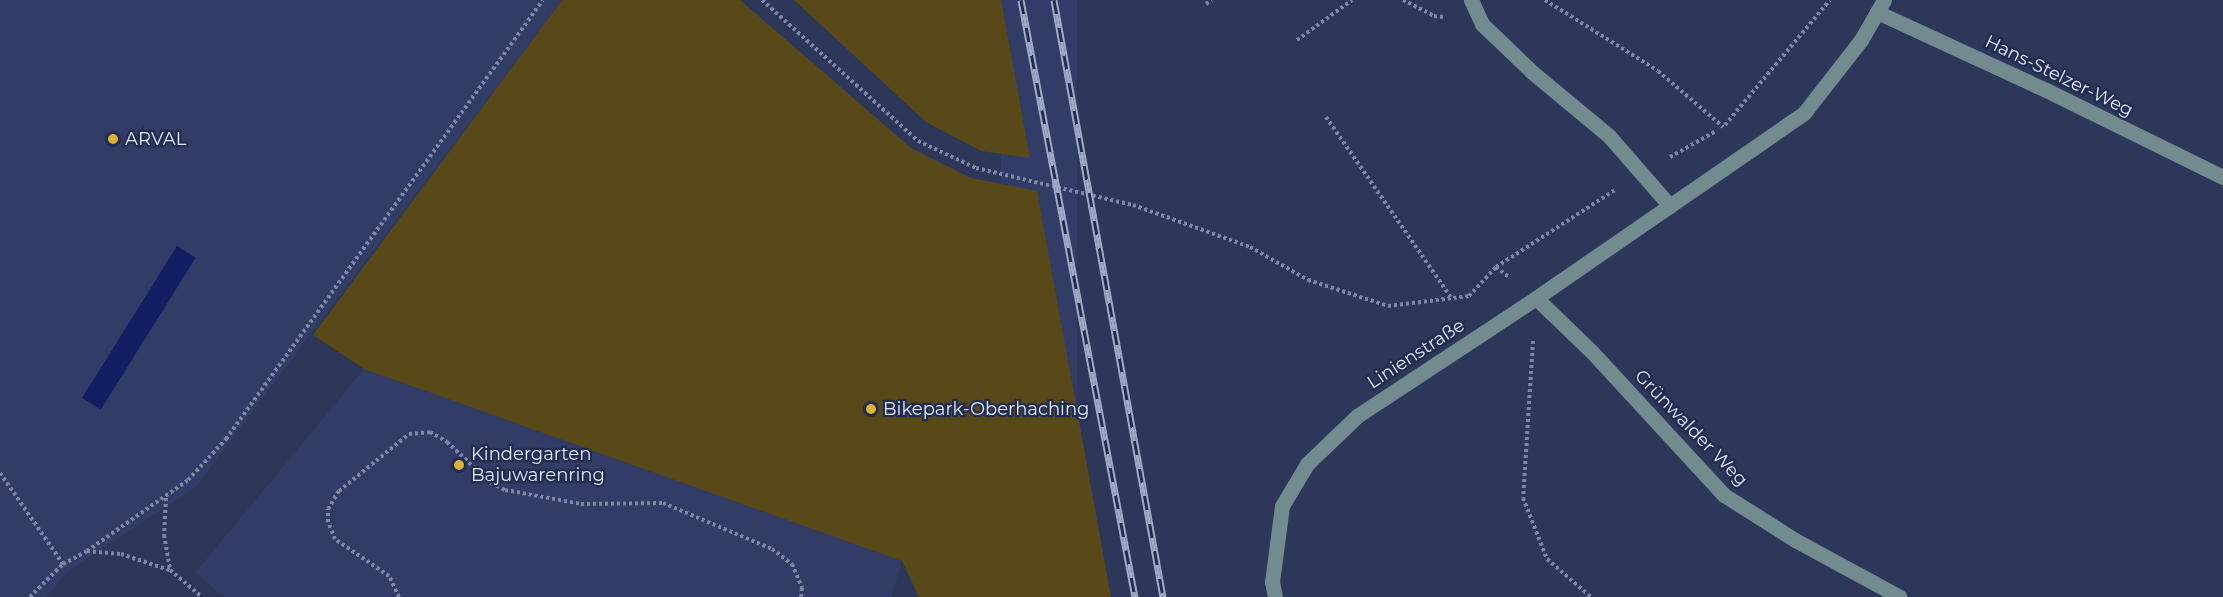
<!DOCTYPE html>
<html>
<head>
<meta charset="utf-8">
<style>
  body { margin:0 }
  #map { position:relative; width:2223px; height:597px; overflow:hidden; background:#2c375a; font-family:Montserrat,sans-serif }
  div>[style] { position:absolute }
  .built>* { inset:0; background:#313d67; transform-origin:0 0 }
  .green>* { inset:0; background:#594919 }
  .water>* { inset:0; background:#131d61; transform-origin:0 0 }
  .path>* { height:4px; margin-top:-2px; transform-origin:0; background:repeating-linear-gradient(90deg,#7e87a5 0 3px,transparent 0 6px) }
  .minor>* { height:15px; margin:-7.5px; padding:0 7.5px; transform-origin:7.5px; border-radius:7.5px; background:#728b8f }
  .rail>* { height:7px; margin-top:-3.5px; transform-origin:0; background:repeating-linear-gradient(90deg,#222c4e 0 14px,#a0a9c5 0 28px); box-sizing:border-box; border-block:2px solid #a0a9c5 }
  .dots>* { width:16px; height:16px; translate:-50% -50%; box-sizing:border-box; border:3px solid #222c4e; border-radius:50% }
  span { translate:-50% -50%; white-space:nowrap; text-align:center; line-height:1.15; -webkit-text-stroke:4.5px #222c4e; paint-order:stroke }
  .street-label { font-size:18px; color:#dfe7fe }
  .poi-label { font-size:18px; color:#dfe7fe }
  .left { translate:0 -50%; text-align:left }
</style>
</head>
<body>
<div id="map">
  <div class="built">
    <i style="clip-path:polygon(0 0,562px 0,196px 487px,68px 571px,47px 597px,0 597px)"></i>
    <i style="left:1001px;top:0;width:76px;height:607px"></i>
    <i style="clip-path:polygon(364px 369px,902px 561px,891px 597px,224px 597px,195px 573px)"></i>
  </div>
  <div class="green">
    <i style="clip-path:polygon(562px 0,740px 0,911px 148px,971px 178px,1037px 191px,1111px 597px,919px 597px,902px 561px,364px 369px,313px 335px)"></i>
    <i style="clip-path:polygon(794px 0,1001px 0,1030px 158px,981px 151px,926px 122px)"></i>
  </div>
  <div class="water">
    <i style="left:177px;top:246px;width:22px;height:179px;rotate:32deg"></i>
  </div>
  <div class="path">
    <i style="left:762px;top:0;width:210px;rotate:42.1deg"></i>
    <i style="left:918px;top:141px;width:64px;rotate:25deg"></i>
    <i style="left:976px;top:168px;width:161px;rotate:13.3deg"></i>
    <i style="left:1133px;top:205px;width:124px;rotate:19.7deg"></i>
    <i style="left:1250px;top:247px;width:67px;rotate:29.6deg"></i>
    <i style="left:1308px;top:280px;width:84px;rotate:18deg"></i>
    <i style="left:1388px;top:306px;width:82px;rotate:-7deg"></i>
    <i style="left:1469px;top:296px;width:40px;rotate:-47deg"></i>
    <i style="left:1496px;top:267px;width:18px;rotate:38deg"></i>
    <i style="left:1403px;top:0;width:35px;rotate:27deg"></i>
    <i style="left:1434px;top:16px;width:9px;rotate:6deg"></i>
    <i style="left:1545px;top:0;width:133px;rotate:32.1deg"></i>
    <i style="left:1658px;top:71px;width:86px;rotate:40.7deg"></i>
    <i style="left:1206px;top:4px;width:7px;rotate:-34deg"></i>
    <i style="left:1297px;top:40px;width:68px;rotate:-36deg"></i>
    <i style="left:1326px;top:117px;width:221px;rotate:55.3deg"></i>
    <i style="left:1725px;top:125px;width:163px;rotate:-50deg"></i>
    <i style="left:1670px;top:157px;width:53px;rotate:-29.5deg"></i>
    <i style="left:1496px;top:267px;width:142px;rotate:-32.9deg"></i>
    <i style="left:1533px;top:341px;width:157px;rotate:93.6deg"></i>
    <i style="left:1523px;top:498px;width:66px;rotate:68.5deg"></i>
    <i style="left:1547px;top:559px;width:58px;rotate:40.8deg"></i>
    <i style="left:0;top:473px;width:111px;rotate:55.3deg"></i>
    <i style="left:166px;top:498px;width:37px;rotate:93deg"></i>
    <i style="left:164px;top:535px;width:36px;rotate:80deg"></i>
    <i style="left:170px;top:570px;width:42px;rotate:40.2deg"></i>
    <i style="left:87px;top:551px;width:34px;rotate:5deg"></i>
    <i style="left:121px;top:554px;width:51px;rotate:18.4deg"></i>
    <i style="left:30px;top:597px;width:47px;rotate:-45deg"></i>
    <i style="left:63px;top:564px;width:27px;rotate:-28deg"></i>
    <i style="left:87px;top:551px;width:123px;rotate:-35.1deg"></i>
    <i style="left:188px;top:480px;width:56px;rotate:-47.2deg"></i>
    <i style="left:226px;top:439px;width:541px;rotate:-54.17deg"></i>
    <i style="left:399px;top:597px;width:23px;rotate:-115deg"></i>
    <i style="left:389px;top:576px;width:65px;rotate:-145.6deg"></i>
    <i style="left:335px;top:539px;width:18px;rotate:-112deg"></i>
    <i style="left:328px;top:522px;width:13px;rotate:-90deg"></i>
    <i style="left:328px;top:509px;width:21px;rotate:-59deg"></i>
    <i style="left:339px;top:491px;width:90px;rotate:-39.2deg"></i>
    <i style="left:409px;top:434px;width:21px;rotate:-5deg"></i>
    <i style="left:430px;top:432px;width:20px;rotate:30deg"></i>
    <i style="left:447px;top:442px;width:60px;rotate:43deg"></i>
    <i style="left:491px;top:483px;width:16px;rotate:27deg"></i>
    <i style="left:505px;top:490px;width:77px;rotate:10.4deg"></i>
    <i style="left:581px;top:504px;width:82px;rotate:-0.7deg"></i>
    <i style="left:663px;top:503px;width:118px;rotate:22.9deg"></i>
    <i style="left:772px;top:549px;width:25px;rotate:37deg"></i>
    <i style="left:792px;top:564px;width:26px;rotate:67deg"></i>
    <i style="left:802px;top:588px;width:9px;rotate:96deg"></i>
  </div>
  <div class="minor">
    <i style="left:1471px;top:0;width:26px;rotate:65deg"></i>
    <i style="left:1482px;top:24px;width:69px;rotate:43.8deg"></i>
    <i style="left:1532px;top:72px;width:100px;rotate:39.7deg"></i>
    <i style="left:1609px;top:136px;width:93px;rotate:48.9deg"></i>
    <i style="left:1877px;top:12px;width:186px;rotate:24.8deg"></i>
    <i style="left:2046px;top:90px;width:197px;rotate:26.2deg"></i>
    <i style="left:1536px;top:298px;width:78px;rotate:44deg"></i>
    <i style="left:1592px;top:352px;width:195px;rotate:47.3deg"></i>
    <i style="left:1724px;top:495px;width:84px;rotate:32.4deg"></i>
    <i style="left:1795px;top:540px;width:119px;rotate:28.5deg"></i>
    <i style="left:1275px;top:597px;width:15px;rotate:-101deg"></i>
    <i style="left:1272px;top:582px;width:77px;rotate:-82.5deg"></i>
    <i style="left:1282px;top:506px;width:49px;rotate:-59.2deg"></i>
    <i style="left:1307px;top:464px;width:69px;rotate:-43.8deg"></i>
    <i style="left:1357px;top:416px;width:214px;rotate:-33.4deg"></i>
    <i style="left:1536px;top:298px;width:326px;rotate:-34.6deg"></i>
    <i style="left:1804px;top:113px;width:93px;rotate:-52deg"></i>
    <i style="left:1861px;top:40px;width:46px;rotate:-60.1deg"></i>
  </div>
  <div class="rail">
    <i style="left:1021px;top:0;width:608px;rotate:79.19deg"></i>
    <i style="left:1054px;top:0;width:607px;rotate:79.65deg"></i>
  </div>
  <div class="dots">
    <i style="left:113px;top:139px;background:#dbb233"></i>
    <i style="left:871px;top:409px;background:#dbb233"></i>
    <i style="left:459px;top:465px;background:#dbb233"></i>
  </div>
  <div class="street-label">
    <span style="left:2059px;top:76px;rotate:26deg">Hans-Stelzer-Weg</span>
    <span style="left:1416px;top:354px;rotate:-33deg">Linienstraße</span>
    <span style="left:1691px;top:428px;rotate:46deg">Grünwalder Weg</span>
  </div>
  <div class="poi-label">
    <span class="left" style="left:125px;top:139px">ARVAL</span>
    <span class="left" style="left:883px;top:409px">Bikepark-Oberhaching</span>
    <span class="left" style="left:471px;top:465px">Kindergarten<br>Bajuwarenring</span>
  </div>
</div>
</body>
</html>
